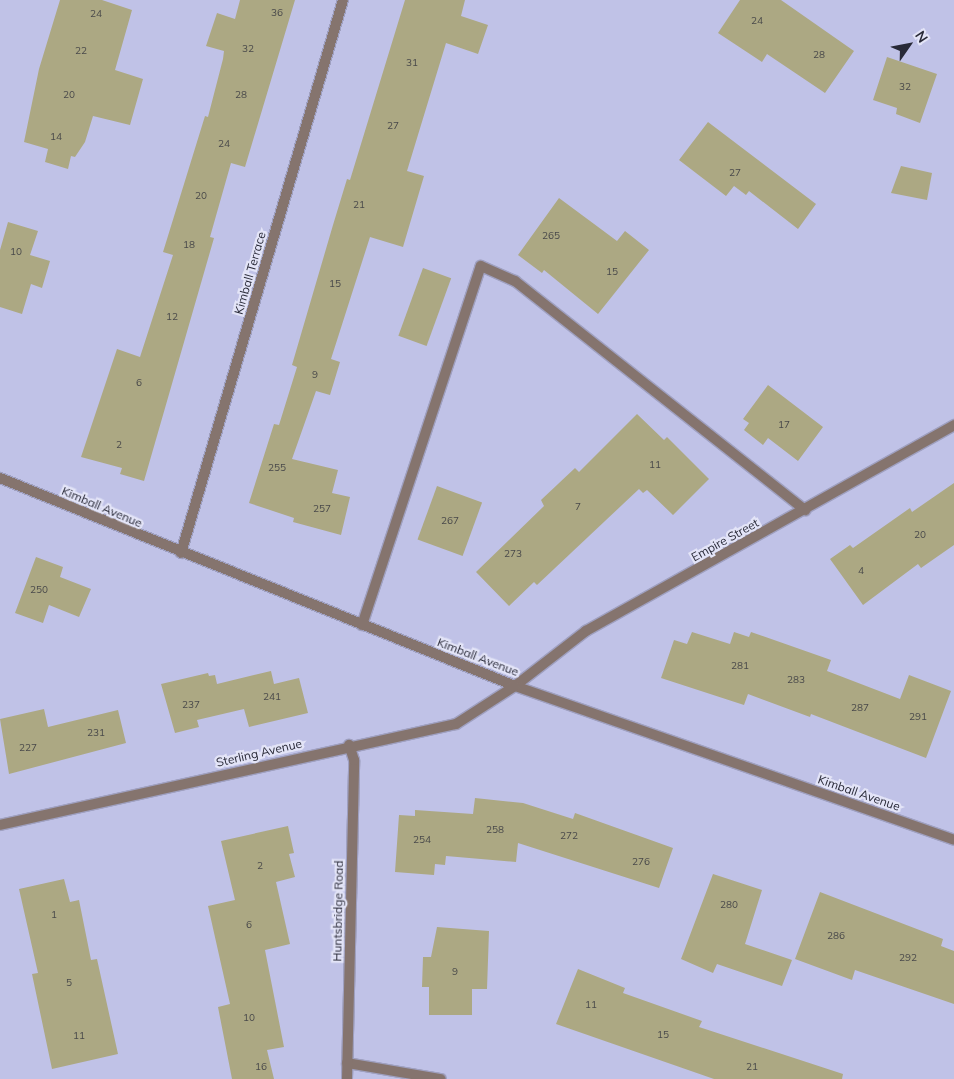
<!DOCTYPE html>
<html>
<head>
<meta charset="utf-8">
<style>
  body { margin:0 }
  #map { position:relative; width:954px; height:1079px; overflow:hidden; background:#c0c2e7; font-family:Mulish,sans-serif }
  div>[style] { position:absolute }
  .building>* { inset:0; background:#aca883; transform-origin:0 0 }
  .roads { filter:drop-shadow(1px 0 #9fa0c0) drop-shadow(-1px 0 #9fa0c0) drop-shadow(0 1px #9fa0c0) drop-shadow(0 -1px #9fa0c0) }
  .service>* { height:10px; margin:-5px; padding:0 5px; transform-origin:5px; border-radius:5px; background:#85746e }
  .minor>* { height:10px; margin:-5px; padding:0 5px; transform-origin:5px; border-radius:5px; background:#85746e }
  .tertiary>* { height:10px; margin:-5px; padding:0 5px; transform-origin:5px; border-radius:5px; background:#85746e }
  span { translate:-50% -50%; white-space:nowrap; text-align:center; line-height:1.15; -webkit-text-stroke:4.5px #e3e4f7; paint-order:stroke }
  .number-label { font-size:10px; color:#49494a }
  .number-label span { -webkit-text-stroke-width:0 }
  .street-label { font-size:12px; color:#282937 }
  .north { position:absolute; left:884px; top:20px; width:50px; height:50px; -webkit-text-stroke:4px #e3e4f7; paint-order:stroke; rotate:57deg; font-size:14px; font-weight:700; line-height:20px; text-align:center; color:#282937 }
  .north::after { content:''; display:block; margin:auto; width:18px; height:22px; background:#282937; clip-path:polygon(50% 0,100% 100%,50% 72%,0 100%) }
</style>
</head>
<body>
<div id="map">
  <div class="building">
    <i style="clip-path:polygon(60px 0,102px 0,132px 10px,115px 70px,143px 79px,130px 125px,93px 116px,85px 142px,75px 157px,71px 156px,68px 169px,45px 162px,48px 149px,24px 142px,39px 69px)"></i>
    <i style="clip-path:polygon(240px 0,295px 0,245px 167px,231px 163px,210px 237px,214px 238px,144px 481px,120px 474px,122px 468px,81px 457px,117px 349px,140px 357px,173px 255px,163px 252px,205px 116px,208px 117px,223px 59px,224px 51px,206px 46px,217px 13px,235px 19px)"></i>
    <i style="clip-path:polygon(405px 0,465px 0,461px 16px,488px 25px,478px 54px,446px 43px,407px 171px,424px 176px,403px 247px,370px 237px,331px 359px,340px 362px,330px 395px,316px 391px,292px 459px,338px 470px,332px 493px,350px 497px,341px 535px,293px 522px,294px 518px,249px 503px,274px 424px,279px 425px,297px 367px,292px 365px,333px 225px,347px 179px,350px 180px)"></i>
    <i style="clip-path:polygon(740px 0,781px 0,854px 51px,825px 93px,767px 54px,762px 62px,718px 33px)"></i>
    <i style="clip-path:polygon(887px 57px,937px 74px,920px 123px,896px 114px,897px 108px,873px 100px)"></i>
    <i style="clip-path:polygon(708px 122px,816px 204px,798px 229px,749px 191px,746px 195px,734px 186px,726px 196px,679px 160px)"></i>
    <i style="clip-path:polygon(901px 166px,932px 173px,927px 200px,891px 193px)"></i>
    <i style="clip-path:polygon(559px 198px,617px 241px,625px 231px,649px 250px,598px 314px,544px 270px,542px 273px,518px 255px)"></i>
    <i style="clip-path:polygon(8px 222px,38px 231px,30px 255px,50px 261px,42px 288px,31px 284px,22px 314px,0 307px,0 250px)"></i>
    <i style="left:423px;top:268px;width:30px;height:72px;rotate:20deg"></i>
    <i style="clip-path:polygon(768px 385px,823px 427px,798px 461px,768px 438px,763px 445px,744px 430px,749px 423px,743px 419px)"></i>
    <i style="clip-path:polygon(637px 414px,664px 440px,667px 437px,709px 479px,673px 515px,647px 490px,643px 493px,639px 489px,537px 585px,534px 582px,509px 606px,476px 572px,544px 506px,541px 500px,575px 468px,579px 472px)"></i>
    <i style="clip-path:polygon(954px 483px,954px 545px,921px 568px,918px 564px,863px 605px,830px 559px,850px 545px,853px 548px,910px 508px,912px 512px)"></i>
    <i style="left:437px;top:486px;width:48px;height:57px;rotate:20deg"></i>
    <i style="clip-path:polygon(36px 557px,63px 567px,60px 577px,91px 589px,79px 617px,49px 605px,43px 623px,15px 613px)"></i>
    <i style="clip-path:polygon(692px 632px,730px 644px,734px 632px,749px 637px,751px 632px,831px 660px,827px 671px,900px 699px,909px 675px,951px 691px,926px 758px,811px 714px,810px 717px,748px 694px,744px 705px,661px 678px,674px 640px,687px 644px)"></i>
    <i style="clip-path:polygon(271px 671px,274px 684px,299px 678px,308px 713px,249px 727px,244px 709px,197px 720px,199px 727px,175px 733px,161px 684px,208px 673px,209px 676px,215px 675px,217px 684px)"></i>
    <i style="clip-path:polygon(44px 709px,48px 727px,118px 710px,126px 743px,9px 774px,0 719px)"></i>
    <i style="clip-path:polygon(475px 798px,523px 803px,573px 819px,575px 813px,673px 848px,659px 888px,518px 843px,516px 862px,446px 856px,445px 865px,435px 864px,434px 875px,395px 872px,399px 815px,415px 816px,415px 810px,473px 814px)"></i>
    <i style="clip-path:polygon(288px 826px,294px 853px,289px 854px,295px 877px,276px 882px,290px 944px,265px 950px,284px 1047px,267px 1050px,274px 1079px,232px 1079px,218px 1007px,230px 1004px,208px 906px,235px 900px,221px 841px)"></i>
    <i style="clip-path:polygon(713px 874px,762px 890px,745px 944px,792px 960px,782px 986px,717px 964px,713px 973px,681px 959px)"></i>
    <i style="clip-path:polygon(64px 879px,70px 902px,79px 900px,91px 960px,97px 959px,118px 1054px,52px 1069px,32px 974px,38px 973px,19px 889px)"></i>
    <i style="clip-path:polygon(820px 892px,943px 939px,941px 946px,954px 951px,954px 1004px,855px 970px,852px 980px,795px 959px)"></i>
    <i style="clip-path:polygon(437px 927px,489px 931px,487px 989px,472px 989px,472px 1015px,429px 1015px,429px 987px,422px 987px,423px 957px,431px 957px)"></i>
    <i style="clip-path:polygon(578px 969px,625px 988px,623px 993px,702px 1021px,699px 1027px,843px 1074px,842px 1079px,714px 1079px,556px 1024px)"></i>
  </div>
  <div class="roads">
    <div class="service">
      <i style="left:362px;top:625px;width:378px;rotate:-71.7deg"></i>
      <i style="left:481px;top:266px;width:37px;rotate:24deg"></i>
      <i style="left:515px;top:281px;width:370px;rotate:38.3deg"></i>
    </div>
    <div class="minor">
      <i style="left:181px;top:553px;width:576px;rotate:-73.67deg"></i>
      <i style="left:515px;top:686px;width:90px;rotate:-37.8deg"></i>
      <i style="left:586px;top:631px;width:422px;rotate:-29.2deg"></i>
      <i style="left:347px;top:1063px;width:95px;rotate:9.7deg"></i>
      <i style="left:347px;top:1079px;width:319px;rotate:-88.7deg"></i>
      <i style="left:354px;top:760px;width:16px;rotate:-108deg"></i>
    </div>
    <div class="tertiary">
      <i style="left:0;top:478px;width:555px;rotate:21.99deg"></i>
      <i style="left:515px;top:686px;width:465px;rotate:19.3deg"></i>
      <i style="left:0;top:825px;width:467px;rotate:-12.5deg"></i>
      <i style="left:456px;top:724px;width:70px;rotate:-32.8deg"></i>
    </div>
  </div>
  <div class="number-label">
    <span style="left:277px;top:13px">36</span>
    <span style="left:96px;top:14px">24</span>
    <span style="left:757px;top:21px">24</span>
    <span style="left:248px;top:49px">32</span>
    <span style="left:81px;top:51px">22</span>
    <span style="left:819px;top:55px">28</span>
    <span style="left:412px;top:63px">31</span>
    <span style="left:905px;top:87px">32</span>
    <span style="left:69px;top:95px">20</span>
    <span style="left:241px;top:95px">28</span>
    <span style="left:393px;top:126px">27</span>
    <span style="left:56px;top:137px">14</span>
    <span style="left:224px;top:144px">24</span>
    <span style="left:735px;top:173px">27</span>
    <span style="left:201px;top:196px">20</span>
    <span style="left:359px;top:205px">21</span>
    <span style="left:551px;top:236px">265</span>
    <span style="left:189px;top:245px">18</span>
    <span style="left:16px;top:252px">10</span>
    <span style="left:612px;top:272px">15</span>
    <span style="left:335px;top:284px">15</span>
    <span style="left:172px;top:317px">12</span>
    <span style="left:315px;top:375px">9</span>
    <span style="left:139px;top:383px">6</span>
    <span style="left:784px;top:425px">17</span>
    <span style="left:119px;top:445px">2</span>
    <span style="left:655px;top:465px">11</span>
    <span style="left:277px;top:468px">255</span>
    <span style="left:578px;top:507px">7</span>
    <span style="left:322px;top:509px">257</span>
    <span style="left:450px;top:521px">267</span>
    <span style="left:920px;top:535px">20</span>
    <span style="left:513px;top:554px">273</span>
    <span style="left:861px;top:571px">4</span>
    <span style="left:39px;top:590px">250</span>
    <span style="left:740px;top:666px">281</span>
    <span style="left:796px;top:680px">283</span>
    <span style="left:272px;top:697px">241</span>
    <span style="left:191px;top:705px">237</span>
    <span style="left:860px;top:708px">287</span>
    <span style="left:918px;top:717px">291</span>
    <span style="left:96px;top:733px">231</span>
    <span style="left:28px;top:748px">227</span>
    <span style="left:495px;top:830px">258</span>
    <span style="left:569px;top:836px">272</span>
    <span style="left:422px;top:840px">254</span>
    <span style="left:641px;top:862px">276</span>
    <span style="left:260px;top:866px">2</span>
    <span style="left:729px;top:905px">280</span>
    <span style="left:54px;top:915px">1</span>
    <span style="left:249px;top:925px">6</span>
    <span style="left:836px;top:936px">286</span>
    <span style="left:908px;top:958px">292</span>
    <span style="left:455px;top:972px">9</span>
    <span style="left:69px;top:983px">5</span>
    <span style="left:591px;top:1005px">11</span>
    <span style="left:249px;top:1018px">10</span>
    <span style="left:663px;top:1035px">15</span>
    <span style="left:79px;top:1036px">11</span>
    <span style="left:261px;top:1067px">16</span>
    <span style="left:752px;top:1067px">21</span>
  </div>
  <div class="street-label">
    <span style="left:250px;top:273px;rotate:-74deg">Kimball Terrace</span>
    <span style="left:102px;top:507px;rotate:23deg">Kimball Avenue</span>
    <span style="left:725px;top:540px;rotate:-29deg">Empire Street</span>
    <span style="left:478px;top:657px;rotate:21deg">Kimball Avenue</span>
    <span style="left:259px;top:753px;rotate:-13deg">Sterling Avenue</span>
    <span style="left:859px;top:793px;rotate:19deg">Kimball Avenue</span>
    <span style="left:338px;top:911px;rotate:-89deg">Huntsbridge Road</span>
  </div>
  <div class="north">N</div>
</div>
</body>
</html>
